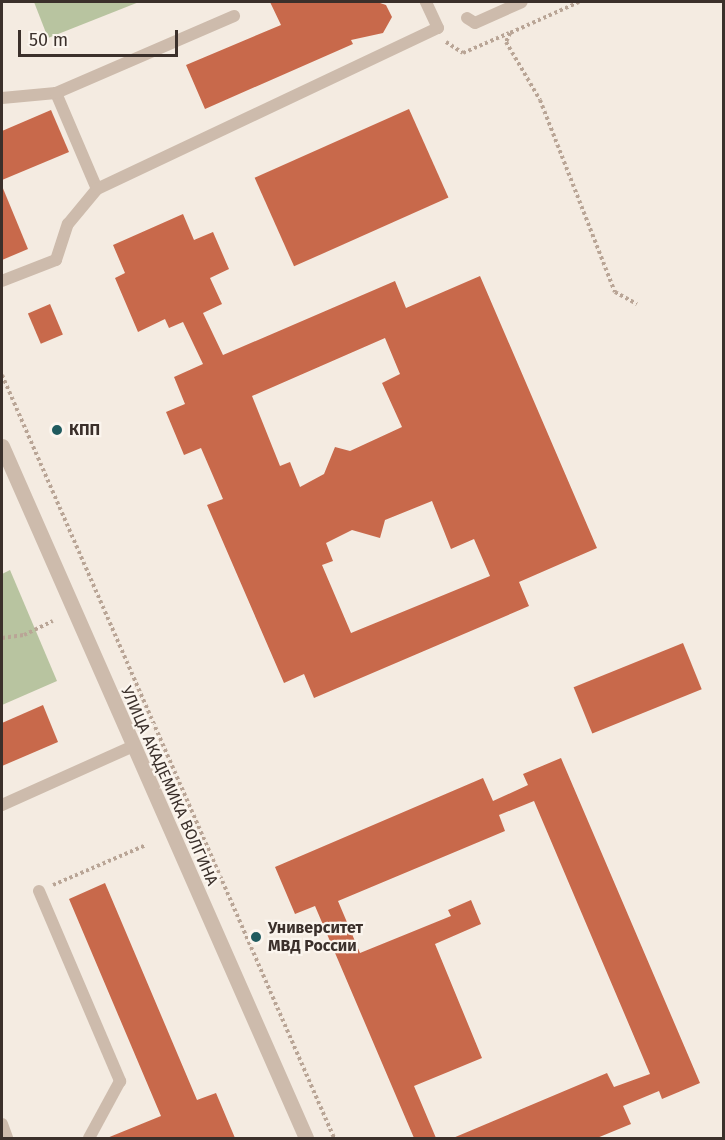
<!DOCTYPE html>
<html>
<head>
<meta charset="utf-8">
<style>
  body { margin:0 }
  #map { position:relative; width:725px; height:1140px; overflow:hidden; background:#f4ebe1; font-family:"Fira Sans",sans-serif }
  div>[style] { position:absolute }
  .green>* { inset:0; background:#b8c4a0 }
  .building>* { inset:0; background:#c8694b; transform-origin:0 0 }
  .path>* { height:4px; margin-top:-2px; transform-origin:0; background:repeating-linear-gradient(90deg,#b9a596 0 3px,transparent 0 6px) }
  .service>* { height:12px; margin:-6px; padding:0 6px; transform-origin:6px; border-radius:6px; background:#cdbbac }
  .tertiary>* { height:15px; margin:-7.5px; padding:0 7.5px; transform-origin:7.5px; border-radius:7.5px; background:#cdbbac }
  .dots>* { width:16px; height:16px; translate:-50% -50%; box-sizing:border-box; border:3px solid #fbf5ee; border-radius:50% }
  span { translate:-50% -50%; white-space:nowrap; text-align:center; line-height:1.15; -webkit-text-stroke:4.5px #fbf5ee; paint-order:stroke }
  .poi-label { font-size:16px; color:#3b302b; font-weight:700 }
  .left { translate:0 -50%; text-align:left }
  .street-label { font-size:16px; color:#3b302b }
  .frame { position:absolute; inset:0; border:3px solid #3b302b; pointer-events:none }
  .scale { position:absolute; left:18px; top:30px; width:160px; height:27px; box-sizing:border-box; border:3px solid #3b302b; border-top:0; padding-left:8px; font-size:18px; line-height:21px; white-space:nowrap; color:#3b302b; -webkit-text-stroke:4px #fbf5ee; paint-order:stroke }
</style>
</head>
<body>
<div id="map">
  <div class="green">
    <i style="clip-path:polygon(34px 2px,139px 2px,48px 38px)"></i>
    <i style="clip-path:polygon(10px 570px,57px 681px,2px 705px,2px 574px)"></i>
  </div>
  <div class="building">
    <i style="clip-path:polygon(270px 2px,377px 2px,386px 5px,392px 17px,383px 33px,351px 40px,353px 44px,205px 109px,186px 65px,281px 25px)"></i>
    <i style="left:409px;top:109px;width:97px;height:169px;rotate:66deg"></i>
    <i style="clip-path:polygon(51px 110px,69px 152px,2px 180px,2px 131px)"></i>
    <i style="clip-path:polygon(2px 186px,28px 249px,2px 260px)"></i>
    <i style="clip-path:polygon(evenodd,183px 214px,194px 240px,213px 232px,229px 269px,210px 278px,222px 304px,203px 313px,223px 355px,395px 281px,406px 308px,480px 276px,597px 548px,519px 582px,529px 606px,314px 698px,304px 674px,284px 683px,207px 505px,223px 499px,201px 448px,184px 455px,166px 412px,185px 404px,174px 377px,203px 364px,183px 322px,169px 328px,165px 319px,138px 332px,115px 278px,125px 273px,113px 245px,183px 214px,385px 338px,400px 374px,382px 383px,402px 427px,350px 451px,335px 447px,324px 474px,300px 487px,290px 462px,280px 466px,252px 396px,385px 338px,183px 214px,432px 501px,451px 549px,474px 539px,490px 576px,351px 633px,322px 565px,333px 561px,326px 543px,352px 530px,380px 538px,385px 520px,432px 501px)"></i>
    <i style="left:50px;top:304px;width:33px;height:24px;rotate:67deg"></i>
    <i style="left:683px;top:643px;width:50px;height:118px;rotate:68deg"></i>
    <i style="clip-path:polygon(43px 705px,58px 742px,2px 766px,2px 723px)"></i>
    <i style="clip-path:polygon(561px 758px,700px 1083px,662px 1099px,659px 1091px,623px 1106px,631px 1124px,597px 1138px,453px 1138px,607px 1073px,614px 1087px,650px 1074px,534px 801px,499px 815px,505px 831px,338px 901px,360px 953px,451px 916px,448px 910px,471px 900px,481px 924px,435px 944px,482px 1058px,414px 1086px,436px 1138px,414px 1138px,315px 906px,295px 914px,275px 867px,483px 778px,493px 801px,528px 785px,523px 774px)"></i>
    <i style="clip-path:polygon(105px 883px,197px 1100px,216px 1093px,235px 1138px,107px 1138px,161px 1116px,69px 899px)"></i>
  </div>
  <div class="path">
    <i style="left:579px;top:2px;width:76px;rotate:155.8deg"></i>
    <i style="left:510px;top:33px;width:10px;rotate:114deg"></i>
    <i style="left:506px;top:42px;width:67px;rotate:59.6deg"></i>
    <i style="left:540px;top:100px;width:206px;rotate:68.7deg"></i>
    <i style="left:615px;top:292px;width:25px;rotate:29deg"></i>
    <i style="left:446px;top:42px;width:20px;rotate:33deg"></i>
    <i style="left:463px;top:53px;width:50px;rotate:-23.5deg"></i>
    <i style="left:2px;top:375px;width:832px;rotate:66.48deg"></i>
    <i style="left:2px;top:638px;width:22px;rotate:-8deg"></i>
    <i style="left:24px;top:635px;width:32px;rotate:-26deg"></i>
    <i style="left:53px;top:885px;width:101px;rotate:-23.3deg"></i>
  </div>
  <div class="service">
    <i style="left:467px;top:18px;width:9px;rotate:32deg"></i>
    <i style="left:475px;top:23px;width:51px;rotate:-24.1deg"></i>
    <i style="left:56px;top:93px;width:104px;rotate:66.9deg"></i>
    <i style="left:2px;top:98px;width:54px;rotate:-5.3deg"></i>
    <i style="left:56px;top:93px;width:194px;rotate:-23.4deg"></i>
    <i style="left:2px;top:281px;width:58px;rotate:-21.3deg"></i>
    <i style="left:56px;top:260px;width:38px;rotate:-72deg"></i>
    <i style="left:68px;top:224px;width:45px;rotate:-50.4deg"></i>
    <i style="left:97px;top:189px;width:377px;rotate:-25.3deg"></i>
    <i style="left:438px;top:28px;width:29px;rotate:-115deg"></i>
    <i style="left:2px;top:805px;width:141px;rotate:-24.2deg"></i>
    <i style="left:39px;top:891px;width:207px;rotate:66.9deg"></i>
    <i style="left:120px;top:1081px;width:65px;rotate:118.5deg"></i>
    <i style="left:2px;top:1124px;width:15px;rotate:70deg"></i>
  </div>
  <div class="tertiary">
    <i style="left:2px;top:446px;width:756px;rotate:66.28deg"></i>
  </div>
  <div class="dots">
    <i style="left:57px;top:430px;background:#1f5a5e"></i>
    <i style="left:256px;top:937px;background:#1f5a5e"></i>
  </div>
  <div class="poi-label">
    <span class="left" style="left:69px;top:430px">КПП</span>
    <span class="left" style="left:268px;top:937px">Университет<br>МВД России</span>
  </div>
  <div class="street-label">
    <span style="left:169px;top:786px;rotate:66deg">УЛИЦА АКАДЕМИКА ВОЛГИНА</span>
  </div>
  <div class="frame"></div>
  <div class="scale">50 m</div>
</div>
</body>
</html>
